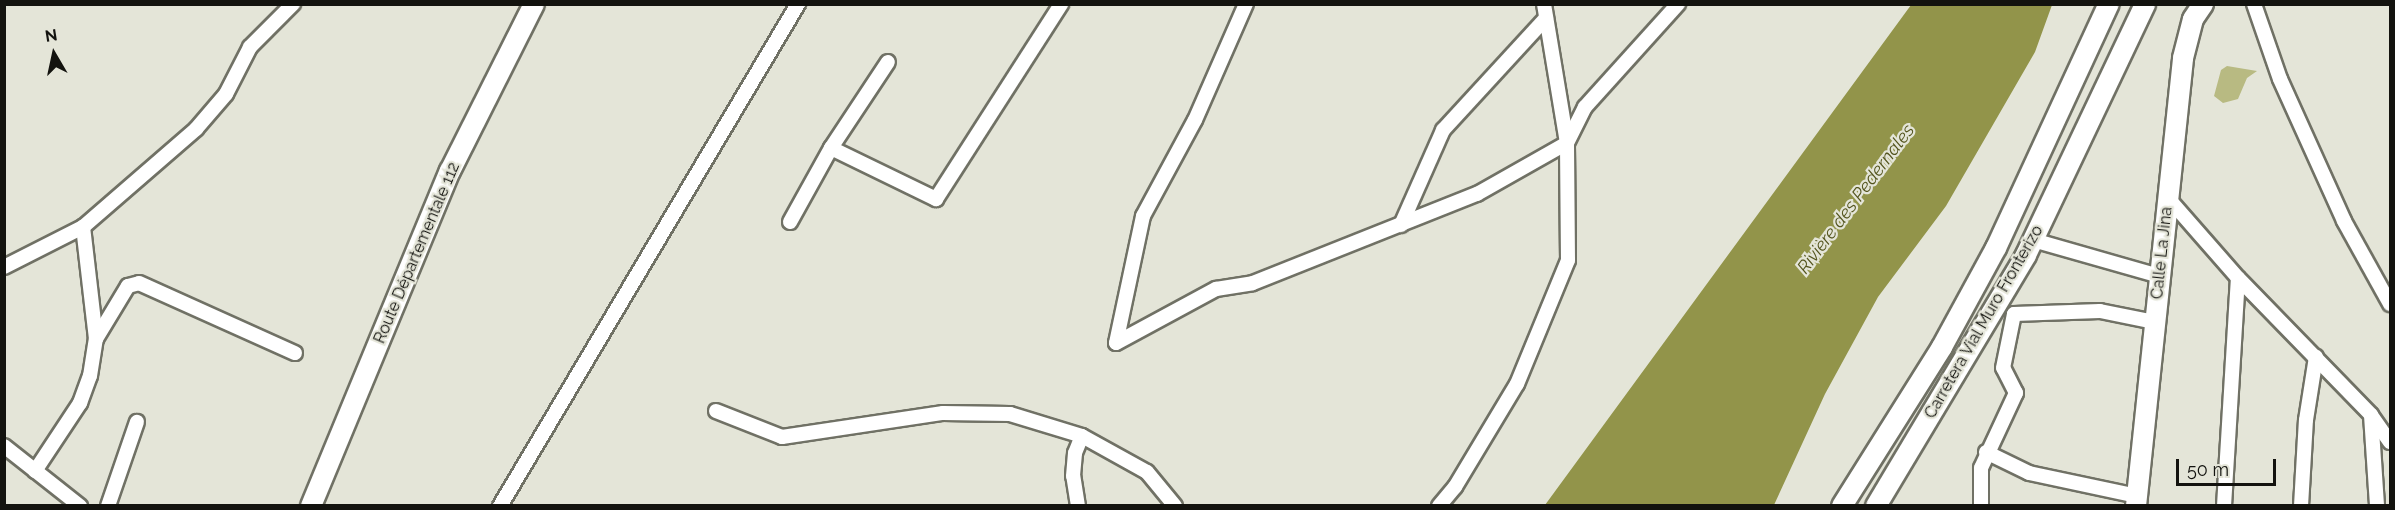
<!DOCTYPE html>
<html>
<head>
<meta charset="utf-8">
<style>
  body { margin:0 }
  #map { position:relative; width:2395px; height:510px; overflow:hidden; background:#e4e5d8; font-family:Raleway,sans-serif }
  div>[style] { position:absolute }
  .green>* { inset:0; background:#b8ba82 }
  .water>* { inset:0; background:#92944a }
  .roads { filter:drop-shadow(2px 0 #707165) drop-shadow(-2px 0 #707165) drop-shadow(0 2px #707165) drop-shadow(0 -2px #707165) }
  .street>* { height:14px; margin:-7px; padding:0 7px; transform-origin:7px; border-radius:7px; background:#fff }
  .secondary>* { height:20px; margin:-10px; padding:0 10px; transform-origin:10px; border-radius:10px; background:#fff }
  span { translate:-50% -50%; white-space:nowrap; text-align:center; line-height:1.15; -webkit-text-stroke:4.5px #e4e5d8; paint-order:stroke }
  .street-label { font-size:16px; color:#13130f }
  .water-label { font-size:18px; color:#53541d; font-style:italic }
  .frame { position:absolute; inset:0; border:6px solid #13130f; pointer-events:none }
  .north { position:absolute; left:24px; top:24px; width:60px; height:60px; -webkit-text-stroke:4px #e4e5d8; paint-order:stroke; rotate:351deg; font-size:16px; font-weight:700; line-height:24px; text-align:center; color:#13130f }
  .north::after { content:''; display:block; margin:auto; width:21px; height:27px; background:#13130f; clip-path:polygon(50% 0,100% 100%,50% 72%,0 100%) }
  .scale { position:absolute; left:2176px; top:459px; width:100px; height:27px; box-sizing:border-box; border:3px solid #13130f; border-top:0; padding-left:8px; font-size:18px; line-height:21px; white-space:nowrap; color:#13130f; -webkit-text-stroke:4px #e4e5d8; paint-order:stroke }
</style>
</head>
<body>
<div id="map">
  <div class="green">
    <i style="clip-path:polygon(2227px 66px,2257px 71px,2247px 78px,2238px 99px,2223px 103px,2214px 96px,2221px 70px)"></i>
  </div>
  <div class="water">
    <i style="clip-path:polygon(1911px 5px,2052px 5px,2035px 52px,1946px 206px,1878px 297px,1825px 394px,1774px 505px,1545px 505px)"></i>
  </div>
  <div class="roads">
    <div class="street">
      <i style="left:2254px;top:4px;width:79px;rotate:70.9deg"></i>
      <i style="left:2280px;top:79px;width:156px;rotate:65.7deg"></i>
      <i style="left:2344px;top:221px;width:95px;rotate:61deg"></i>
      <i style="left:831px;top:148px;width:117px;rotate:25.9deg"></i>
      <i style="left:936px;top:199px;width:232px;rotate:-57.3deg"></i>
      <i style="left:2168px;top:198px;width:106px;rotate:48.8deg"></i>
      <i style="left:2238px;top:278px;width:191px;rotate:45.8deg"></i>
      <i style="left:2371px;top:415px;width:33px;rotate:55deg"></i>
      <i style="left:790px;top:222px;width:85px;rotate:-61deg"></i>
      <i style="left:831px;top:148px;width:103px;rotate:-56.5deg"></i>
      <i style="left:1401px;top:225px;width:104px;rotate:-66.1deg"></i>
      <i style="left:1443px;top:130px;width:152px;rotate:-47.4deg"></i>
      <i style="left:2033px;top:240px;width:131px;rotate:15.9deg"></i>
      <i style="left:4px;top:267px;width:89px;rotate:-26.9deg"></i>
      <i style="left:83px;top:227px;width:150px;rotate:-40.9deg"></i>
      <i style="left:196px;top:129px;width:46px;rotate:-49.4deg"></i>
      <i style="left:226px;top:94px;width:53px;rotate:-62.9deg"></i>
      <i style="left:250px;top:47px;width:61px;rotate:-45deg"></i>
      <i style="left:96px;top:339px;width:62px;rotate:-58.9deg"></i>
      <i style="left:128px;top:286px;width:11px;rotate:-15deg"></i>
      <i style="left:139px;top:283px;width:171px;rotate:24.2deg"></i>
      <i style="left:1116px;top:343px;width:114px;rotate:-28.4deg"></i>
      <i style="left:1216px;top:289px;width:37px;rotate:-9deg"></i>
      <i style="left:1253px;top:283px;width:241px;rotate:-21.7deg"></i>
      <i style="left:1477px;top:194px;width:103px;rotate:-29.5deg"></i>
      <i style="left:1567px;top:143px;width:40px;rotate:-63.4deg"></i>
      <i style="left:1585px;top:107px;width:139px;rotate:-47.9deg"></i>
      <i style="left:1116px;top:343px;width:130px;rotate:-78deg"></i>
      <i style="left:1143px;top:216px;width:109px;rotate:-61.6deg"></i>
      <i style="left:1195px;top:120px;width:127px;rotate:-66.3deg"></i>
      <i style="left:716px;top:411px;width:71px;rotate:21.5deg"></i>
      <i style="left:782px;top:437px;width:163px;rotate:-8.5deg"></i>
      <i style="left:943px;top:413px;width:67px;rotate:0.9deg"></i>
      <i style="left:1010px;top:414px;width:75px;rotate:17deg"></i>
      <i style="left:1082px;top:436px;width:74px;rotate:29deg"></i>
      <i style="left:1147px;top:472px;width:44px;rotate:50.5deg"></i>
      <i style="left:2371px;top:415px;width:91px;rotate:86.2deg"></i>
      <i style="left:4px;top:446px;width:97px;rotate:38.3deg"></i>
      <i style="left:1986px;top:452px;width:48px;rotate:26deg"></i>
      <i style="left:2029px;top:473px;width:110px;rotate:12deg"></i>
      <i style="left:35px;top:471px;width:82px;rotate:-56.5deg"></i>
      <i style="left:80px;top:403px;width:29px;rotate:-70deg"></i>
      <i style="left:90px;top:376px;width:37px;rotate:-81deg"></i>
      <i style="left:96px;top:339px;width:113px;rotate:-96.6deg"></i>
      <i style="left:108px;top:506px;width:89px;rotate:-71deg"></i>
      <i style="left:500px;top:506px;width:584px;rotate:-59.31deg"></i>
      <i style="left:1078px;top:506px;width:30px;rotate:-99deg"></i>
      <i style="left:1073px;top:476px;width:23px;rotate:-85deg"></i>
      <i style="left:1075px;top:453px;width:18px;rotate:-68deg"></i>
      <i style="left:1439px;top:506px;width:25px;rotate:-50deg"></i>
      <i style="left:1455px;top:487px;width:120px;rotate:-59deg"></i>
      <i style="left:1517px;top:384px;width:134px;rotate:-67.6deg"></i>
      <i style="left:1568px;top:260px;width:117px;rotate:-90.5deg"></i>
      <i style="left:1567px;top:143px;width:141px;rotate:-99.4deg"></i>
      <i style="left:1981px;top:506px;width:38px;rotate:-90deg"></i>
      <i style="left:1981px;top:468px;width:83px;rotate:-65deg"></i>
      <i style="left:2016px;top:393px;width:28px;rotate:-117deg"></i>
      <i style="left:2003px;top:368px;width:55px;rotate:-78.5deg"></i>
      <i style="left:2014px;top:314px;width:86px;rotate:-2deg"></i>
      <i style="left:2100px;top:311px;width:55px;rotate:11.5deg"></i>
      <i style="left:2224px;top:506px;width:228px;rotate:-86.5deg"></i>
      <i style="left:2301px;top:506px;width:86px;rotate:-86.7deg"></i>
      <i style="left:2306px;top:420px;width:64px;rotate:-81deg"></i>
    </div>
    <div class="secondary">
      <i style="left:311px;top:506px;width:363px;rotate:-67.5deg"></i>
      <i style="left:450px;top:171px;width:187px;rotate:-63.3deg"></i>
      <i style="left:1842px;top:506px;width:188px;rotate:-57.8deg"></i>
      <i style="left:1942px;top:347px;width:113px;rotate:-61.4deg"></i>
      <i style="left:1996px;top:248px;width:269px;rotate:-65.2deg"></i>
      <i style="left:1876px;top:506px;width:292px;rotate:-59.1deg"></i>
      <i style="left:2026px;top:255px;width:278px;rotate:-64.6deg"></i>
      <i style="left:2136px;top:506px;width:450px;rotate:-84deg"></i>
      <i style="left:2183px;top:58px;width:40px;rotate:-75.6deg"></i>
      <i style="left:2193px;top:19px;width:18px;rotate:-56deg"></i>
    </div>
  </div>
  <div class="street-label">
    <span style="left:417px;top:253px;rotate:-67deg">Route Départementale 112</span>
    <span style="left:2162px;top:253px;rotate:-84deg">Calle La Jina</span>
    <span style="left:1984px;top:322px;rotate:-60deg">Carretera Vial Muro Fronterizo</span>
  </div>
  <div class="water-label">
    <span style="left:1856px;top:199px;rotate:-53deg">Rivière des Pedernales</span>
  </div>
  <div class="frame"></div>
  <div class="north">N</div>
  <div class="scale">50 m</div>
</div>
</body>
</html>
